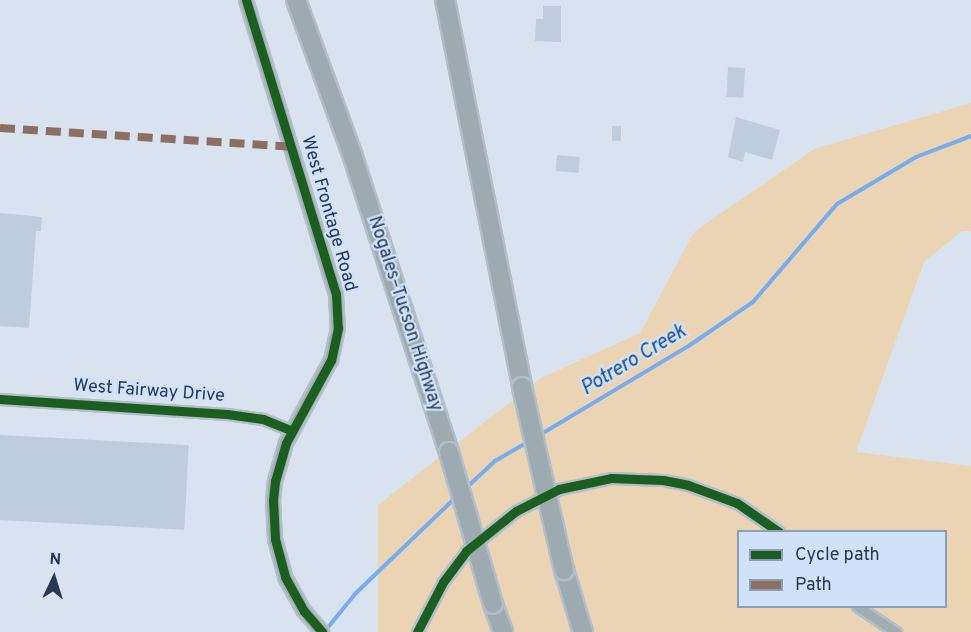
<!DOCTYPE html>
<html>
<head>
<meta charset="utf-8">
<style>
  body { margin:0 }
  #map { position:relative; width:971px; height:632px; overflow:hidden; background:#d9e3f0; font-family:Overpass,sans-serif }
  div>[style] { position:absolute }
  .green>* { inset:0; background:#ebd4b4 }
  .stream>* { height:4px; margin:-2px; padding:0 2px; transform-origin:2px; border-radius:2px; background:#77acef }
  .building>* { inset:0; background:#beccdd; transform-origin:0 0 }
  .roads { filter:drop-shadow(2px 0 #b3becb) drop-shadow(-2px 0 #b3becb) drop-shadow(0 2px #b3becb) drop-shadow(0 -2px #b3becb) }
  .minor>* { height:9px; margin:-4.5px; padding:0 4.5px; transform-origin:4.5px; border-radius:4.5px; background:#9facb0 }
  .tertiary>* { height:12px; margin:-6px; padding:0 6px; transform-origin:6px; border-radius:6px; background:#9facb0 }
  .motorway>* { height:18px; margin:-9px; padding:0 9px; transform-origin:9px; border-radius:9px; background:#9daab0 }
  .bridges { filter:drop-shadow(2px 0 #b3becb) drop-shadow(-2px 0 #b3becb) drop-shadow(0 2px #b3becb) drop-shadow(0 -2px #b3becb) }
  .motorway-bridge>* { height:18px; margin:-9px; padding:0 9px; transform-origin:9px; border-radius:9px; background:#9daab0 }
  .quiet>* { height:8px; margin-top:-4px; transform-origin:0; background:repeating-linear-gradient(90deg,#8d6e63 0 15px,transparent 0 23px) }
  .cycleway>* { height:9px; margin:-4.5px; padding:0 4.5px; transform-origin:4.5px; border-radius:4.5px; background:#1b5e20 }
  span { translate:-50% -50%; white-space:nowrap; text-align:center; line-height:1.15; -webkit-text-stroke:4.5px #d0e2f9; paint-order:stroke }
  .street-label { font-size:18px; color:#273950 }
  .water-label { font-size:20px; color:#1b4c85; font-style:italic }
  .legend { position:absolute; left:737px; top:530px; width:210px; height:78px; box-sizing:border-box; background:#d0e2f9; border:2px solid #8c9eb5; margin:0; padding:8px 10px; list-style:none; font-size:18px; color:#273950 }
  .legend li { display:flex; align-items:center; gap:12px; height:30px }
  .legend b { width:30px; border:2px solid #8c9eb5 }
  .north { position:absolute; left:24px; top:548px; width:60px; height:60px; -webkit-text-stroke:4px #d0e2f9; paint-order:stroke; rotate:4deg; font-size:16px; font-weight:700; line-height:24px; text-align:center; color:#273950 }
  .north::after { content:''; display:block; margin:auto; width:21px; height:27px; background:#273950; clip-path:polygon(50% 0,100% 100%,50% 72%,0 100%) }
</style>
</head>
<body>
<div id="map">
  <div class="green">
    <i style="clip-path:polygon(evenodd,971px 103px,971px 231px,962px 231px,924px 262px,856px 452px,971px 466px,971px 632px,378px 632px,378px 505px,541px 378px,640px 333px,694px 232px,814px 149px,971px 103px,738px 532px,946px 532px,946px 606px,738px 606px,738px 532px)"></i>
  </div>
  <div class="stream">
    <i style="left:538px;top:436px;width:177px;rotate:-30.9deg"></i>
    <i style="left:690px;top:345px;width:76px;rotate:-34.3deg"></i>
    <i style="left:753px;top:302px;width:129px;rotate:-49.4deg"></i>
    <i style="left:837px;top:204px;width:92px;rotate:-30.7deg"></i>
    <i style="left:916px;top:157px;width:59px;rotate:-20.9deg"></i>
    <i style="left:466px;top:488px;width:40px;rotate:-43deg"></i>
    <i style="left:495px;top:461px;width:39px;rotate:-30deg"></i>
    <i style="left:325px;top:631px;width:49px;rotate:-50.8deg"></i>
    <i style="left:356px;top:593px;width:139px;rotate:-43.8deg"></i>
  </div>
  <div class="building">
    <i style="clip-path:polygon(543px 6px,561px 6px,561px 42px,535px 41px,536px 19px,543px 19px)"></i>
    <i style="left:728px;top:67px;width:17px;height:30px;rotate:3deg"></i>
    <i style="clip-path:polygon(736px 117px,780px 130px,772px 160px,745px 152px,743px 162px,728px 157px)"></i>
    <i style="left:612px;top:126px;width:9px;height:15px"></i>
    <i style="left:557px;top:155px;width:23px;height:16px;rotate:5deg"></i>
    <i style="clip-path:polygon(0 213px,42px 217px,41px 231px,36px 231px,29px 328px,0 326px)"></i>
    <i style="left:0;top:435px;width:189px;height:85px;rotate:3deg"></i>
  </div>
  <div class="roads">
    <div class="minor">
      <i style="left:0;top:399px;width:227px;rotate:3.8deg"></i>
      <i style="left:227px;top:414px;width:36px;rotate:8deg"></i>
      <i style="left:263px;top:419px;width:31px;rotate:22deg"></i>
      <i style="left:857px;top:606px;width:47px;rotate:33.7deg"></i>
      <i style="left:417px;top:632px;width:56px;rotate:-62.5deg"></i>
      <i style="left:443px;top:582px;width:39px;rotate:-53deg"></i>
      <i style="left:466px;top:551px;width:64px;rotate:-38.7deg"></i>
      <i style="left:516px;top:511px;width:48px;rotate:-27.1deg"></i>
      <i style="left:559px;top:489px;width:53px;rotate:-11.9deg"></i>
      <i style="left:611px;top:478px;width:52px;rotate:2.2deg"></i>
      <i style="left:663px;top:480px;width:25px;rotate:11deg"></i>
      <i style="left:688px;top:485px;width:52px;rotate:20.2deg"></i>
      <i style="left:737px;top:503px;width:51px;rotate:34.6deg"></i>
    </div>
    <div class="tertiary">
      <i style="left:246px;top:0;width:307px;rotate:73deg"></i>
      <i style="left:336px;top:294px;width:34px;rotate:87deg"></i>
      <i style="left:338px;top:328px;width:33px;rotate:102deg"></i>
      <i style="left:331px;top:360px;width:94px;rotate:118.5deg"></i>
      <i style="left:286px;top:443px;width:40px;rotate:106deg"></i>
      <i style="left:275px;top:481px;width:19px;rotate:96deg"></i>
      <i style="left:273px;top:500px;width:39px;rotate:87deg"></i>
      <i style="left:275px;top:539px;width:39px;rotate:75deg"></i>
      <i style="left:285px;top:577px;width:39px;rotate:61deg"></i>
      <i style="left:304px;top:611px;width:28px;rotate:49deg"></i>
    </div>
    <div class="motorway">
      <i style="left:296px;top:0;width:167px;rotate:70deg"></i>
      <i style="left:353px;top:157px;width:310px;rotate:72deg"></i>
      <i style="left:445px;top:0;width:395px;rotate:78.7deg"></i>
      <i style="left:564px;top:570px;width:65px;rotate:73deg"></i>
      <i style="left:493px;top:604px;width:30px;rotate:70deg"></i>
    </div>
  </div>
  <div class="bridges">
    <div class="motorway-bridge">
      <i style="left:522px;top:387px;width:188px;rotate:77.1deg"></i>
      <i style="left:449px;top:452px;width:158px;rotate:73.9deg"></i>
    </div>
  </div>
  <div class="quiet">
    <i style="left:0;top:128px;width:292px;rotate:3.7deg"></i>
  </div>
  <div class="cycleway">
    <i style="left:246px;top:0;width:307px;rotate:73deg"></i>
    <i style="left:336px;top:294px;width:34px;rotate:87deg"></i>
    <i style="left:338px;top:328px;width:33px;rotate:102deg"></i>
    <i style="left:331px;top:360px;width:94px;rotate:118.5deg"></i>
    <i style="left:286px;top:443px;width:40px;rotate:106deg"></i>
    <i style="left:275px;top:481px;width:19px;rotate:96deg"></i>
    <i style="left:273px;top:500px;width:39px;rotate:87deg"></i>
    <i style="left:275px;top:539px;width:39px;rotate:75deg"></i>
    <i style="left:285px;top:577px;width:39px;rotate:61deg"></i>
    <i style="left:304px;top:611px;width:28px;rotate:49deg"></i>
    <i style="left:0;top:399px;width:227px;rotate:3.8deg"></i>
    <i style="left:227px;top:414px;width:36px;rotate:8deg"></i>
    <i style="left:263px;top:419px;width:31px;rotate:22deg"></i>
    <i style="left:417px;top:632px;width:56px;rotate:-62.5deg"></i>
    <i style="left:443px;top:582px;width:39px;rotate:-53deg"></i>
    <i style="left:466px;top:551px;width:64px;rotate:-38.7deg"></i>
    <i style="left:516px;top:511px;width:48px;rotate:-27.1deg"></i>
    <i style="left:559px;top:489px;width:53px;rotate:-11.9deg"></i>
    <i style="left:611px;top:478px;width:52px;rotate:2.2deg"></i>
    <i style="left:663px;top:480px;width:25px;rotate:11deg"></i>
    <i style="left:688px;top:485px;width:52px;rotate:20.2deg"></i>
    <i style="left:737px;top:503px;width:51px;rotate:34.6deg"></i>
  </div>
  <div class="street-label">
    <span style="left:328px;top:214px;rotate:74deg">West Frontage Road</span>
    <span style="left:404px;top:314px;rotate:72deg">Nogales–Tucson Highway</span>
    <span style="left:149px;top:392px;rotate:4deg">West Fairway Drive</span>
  </div>
  <div class="water-label">
    <span style="left:634px;top:361px;rotate:-31deg">Potrero Creek</span>
  </div>
  <ul class="legend">
  <li><b style="height:8px;background:#1b5e20"></b>Cycle path</li>
  <li><b style="height:8px;background:#8d6e63"></b>Path</li>
  </ul>
  <div class="north">N</div>
</div>
</body>
</html>
